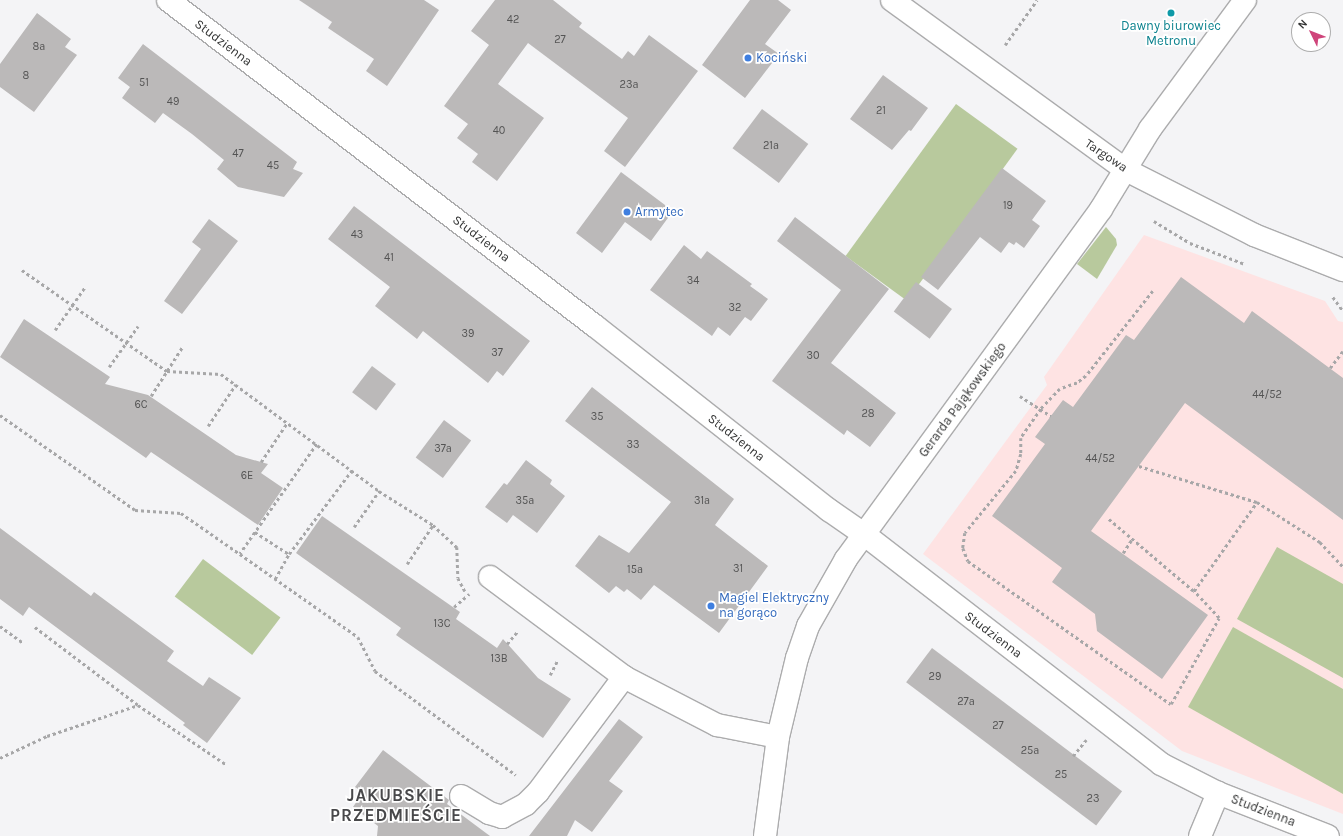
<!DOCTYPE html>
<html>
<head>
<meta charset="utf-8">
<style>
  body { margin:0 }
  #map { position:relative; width:1343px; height:836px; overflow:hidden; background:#f4f4f6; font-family:Karla,sans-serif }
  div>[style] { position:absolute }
  .education>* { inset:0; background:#fee3e3 }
  .green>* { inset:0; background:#b8c99d; transform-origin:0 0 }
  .building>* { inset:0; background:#bbb9b9; transform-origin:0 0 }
  .path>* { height:2.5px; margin-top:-1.25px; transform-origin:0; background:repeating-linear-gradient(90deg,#a7a7a8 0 3px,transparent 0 6px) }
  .roads { filter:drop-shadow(1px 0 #acacad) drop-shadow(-1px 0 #acacad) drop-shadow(0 1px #acacad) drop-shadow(0 -1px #acacad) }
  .street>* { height:22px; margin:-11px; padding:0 11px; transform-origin:11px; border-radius:11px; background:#fff }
  .dots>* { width:11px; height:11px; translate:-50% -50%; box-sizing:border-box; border:2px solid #fff; border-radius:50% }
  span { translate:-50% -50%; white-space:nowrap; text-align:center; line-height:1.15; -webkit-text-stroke:3.5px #fff; paint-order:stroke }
  .number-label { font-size:11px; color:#545454 }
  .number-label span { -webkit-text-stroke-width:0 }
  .culture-label { font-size:13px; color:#0d838f }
  .street-label { font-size:13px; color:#323333 }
  .shop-label { font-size:13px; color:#366cbe }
  .left { translate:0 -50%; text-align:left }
  .district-label { font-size:17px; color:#48484a; font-weight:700; letter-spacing:1px }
  .north { position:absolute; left:1291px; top:12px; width:40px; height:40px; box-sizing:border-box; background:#fff; border:1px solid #adadad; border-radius:50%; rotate:313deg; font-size:11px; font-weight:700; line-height:16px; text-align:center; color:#323333 }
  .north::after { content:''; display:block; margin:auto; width:14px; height:18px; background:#cf457b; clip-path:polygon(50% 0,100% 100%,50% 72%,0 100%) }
</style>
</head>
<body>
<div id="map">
  <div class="education">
    <i style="clip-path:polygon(1144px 235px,1325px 301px,1338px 321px,1343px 322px,1343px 814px,1182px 751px,923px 554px,1047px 385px,1044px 377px)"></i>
  </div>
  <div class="green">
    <i style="left:956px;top:104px;width:76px;height:188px;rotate:36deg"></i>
    <i style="clip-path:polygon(1106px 227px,1116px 239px,1117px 245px,1097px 279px,1077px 264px)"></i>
    <i style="clip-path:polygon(1277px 547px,1343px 584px,1343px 678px,1237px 619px)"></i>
    <i style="left:203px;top:559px;width:97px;height:47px;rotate:37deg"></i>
    <i style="clip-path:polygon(1233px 627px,1343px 689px,1343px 794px,1188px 707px)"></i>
  </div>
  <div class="building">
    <i style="clip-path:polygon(299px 0,424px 0,439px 10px,387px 86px,366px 71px,374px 59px,328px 28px,332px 22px)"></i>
    <i style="clip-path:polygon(495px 0,553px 0,582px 23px,579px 27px,622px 59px,628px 51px,634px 56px,649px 35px,698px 71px,625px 167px,604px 151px,628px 118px,528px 43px,498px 84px,544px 118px,497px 181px,472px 162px,478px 154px,457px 138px,468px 124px,444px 106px,489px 45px,471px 31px)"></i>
    <i style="clip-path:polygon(750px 0,778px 0,791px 10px,765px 44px,779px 54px,745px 98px,702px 65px)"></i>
    <i style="clip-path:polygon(37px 13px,71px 39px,65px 47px,77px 55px,34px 112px,0 87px,0 64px)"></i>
    <i style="clip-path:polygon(143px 44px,297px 162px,293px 169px,303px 173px,284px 197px,238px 187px,217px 169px,224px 160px,192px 134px,163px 113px,155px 123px,122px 98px,130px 87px,118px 78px)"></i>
    <i style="clip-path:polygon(883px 75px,928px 108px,911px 131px,909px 130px,892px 150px,850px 119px)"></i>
    <i style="left:762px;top:109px;width:58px;height:49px;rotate:37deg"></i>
    <i style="clip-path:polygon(1002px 168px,1046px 201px,1032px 220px,1040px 226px,1024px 248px,1016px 242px,1014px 245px,1009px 242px,1001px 253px,980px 237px,938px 290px,921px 277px)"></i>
    <i style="clip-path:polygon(621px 172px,673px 211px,651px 241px,625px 222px,602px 253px,576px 233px)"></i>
    <i style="clip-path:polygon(354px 206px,530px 341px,503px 376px,497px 371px,488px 383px,423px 331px,417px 339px,375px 306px,390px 287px,328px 239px)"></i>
    <i style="clip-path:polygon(795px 217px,889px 289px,831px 363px,896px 413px,870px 447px,847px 430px,844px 435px,772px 381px,841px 290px,777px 241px)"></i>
    <i style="clip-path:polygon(209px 219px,238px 241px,182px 314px,164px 301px,201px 249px,192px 242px)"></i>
    <i style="clip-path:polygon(684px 245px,701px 259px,707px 251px,752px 284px,750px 286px,768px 299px,751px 321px,745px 317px,730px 336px,718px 327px,712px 336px,650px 290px)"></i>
    <i style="clip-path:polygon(1181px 277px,1244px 323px,1252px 311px,1343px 378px,1343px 520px,1185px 403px,1091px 531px,1208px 615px,1162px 679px,1097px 631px,1095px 614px,1052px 582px,1062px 568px,992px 516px,1045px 444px,1035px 437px,1063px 400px,1073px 407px,1126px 335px,1134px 340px)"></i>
    <i style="left:916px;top:282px;width:45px;height:37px;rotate:37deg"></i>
    <i style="clip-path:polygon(24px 319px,110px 377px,105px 384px,148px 395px,236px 455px,268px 464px,261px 473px,283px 488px,258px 525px,151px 452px,146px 458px,0 357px)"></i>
    <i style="left:372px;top:366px;width:30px;height:33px;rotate:37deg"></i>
    <i style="clip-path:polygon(592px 387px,734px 499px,715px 525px,768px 566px,719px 633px,654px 585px,641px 600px,627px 589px,624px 592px,616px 586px,609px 593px,575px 566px,599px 535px,629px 553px,671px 502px,565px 421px)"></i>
    <i style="left:444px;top:420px;width:34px;height:47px;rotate:37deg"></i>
    <i style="clip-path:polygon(526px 460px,552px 480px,550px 484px,565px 496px,537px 533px,513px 515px,507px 523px,485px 507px,504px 483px,507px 485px)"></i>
    <i style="clip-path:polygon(322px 516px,460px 612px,456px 619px,497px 648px,503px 639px,538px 678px,571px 699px,543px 738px,396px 635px,401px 628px,296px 553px)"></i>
    <i style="clip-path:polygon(0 528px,91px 596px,94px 592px,174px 651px,167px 661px,203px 686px,209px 677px,241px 698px,207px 743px,183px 725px,185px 723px,29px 607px,23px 616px,0 599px)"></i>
    <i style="left:932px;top:648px;width:238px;height:43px;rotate:37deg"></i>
    <i style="clip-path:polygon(619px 719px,643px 737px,609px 781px,623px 791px,592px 832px,575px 820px,567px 836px,529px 836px)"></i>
    <i style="clip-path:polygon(383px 750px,449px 800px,447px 804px,490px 836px,377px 836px,378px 826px,353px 807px,363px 792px,355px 787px)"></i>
  </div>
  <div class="path">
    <i style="left:1005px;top:45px;width:55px;rotate:-54.6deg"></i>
    <i style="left:1154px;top:221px;width:42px;rotate:31.4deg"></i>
    <i style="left:1190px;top:243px;width:59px;rotate:20.9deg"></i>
    <i style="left:22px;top:270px;width:177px;rotate:34.9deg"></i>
    <i style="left:167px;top:371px;width:54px;rotate:3.2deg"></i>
    <i style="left:221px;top:374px;width:197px;rotate:36.5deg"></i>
    <i style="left:379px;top:491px;width:64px;rotate:32.2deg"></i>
    <i style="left:433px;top:525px;width:33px;rotate:43deg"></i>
    <i style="left:457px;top:547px;width:31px;rotate:88deg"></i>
    <i style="left:458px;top:578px;width:15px;rotate:62deg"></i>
    <i style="left:1153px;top:291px;width:108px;rotate:128.2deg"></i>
    <i style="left:1086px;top:376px;width:11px;rotate:142deg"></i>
    <i style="left:1077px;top:383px;width:18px;rotate:161deg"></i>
    <i style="left:1060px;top:389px;width:28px;rotate:134deg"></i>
    <i style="left:1041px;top:409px;width:35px;rotate:125deg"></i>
    <i style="left:1021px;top:438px;width:16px;rotate:90deg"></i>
    <i style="left:1021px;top:454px;width:18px;rotate:106deg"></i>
    <i style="left:1016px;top:471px;width:80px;rotate:129.4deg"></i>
    <i style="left:965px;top:533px;width:15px;rotate:98deg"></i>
    <i style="left:963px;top:548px;width:14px;rotate:69deg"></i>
    <i style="left:968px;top:561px;width:248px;rotate:35.2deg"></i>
    <i style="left:1171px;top:704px;width:98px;rotate:-60.8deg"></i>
    <i style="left:1219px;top:618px;width:37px;rotate:-133deg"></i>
    <i style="left:1194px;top:591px;width:109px;rotate:-54.7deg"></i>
    <i style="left:1257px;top:502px;width:75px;rotate:32.4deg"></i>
    <i style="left:1320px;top:542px;width:34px;rotate:47deg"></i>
    <i style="left:1333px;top:297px;width:17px;rotate:54deg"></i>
    <i style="left:55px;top:330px;width:52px;rotate:-55.1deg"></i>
    <i style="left:109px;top:367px;width:50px;rotate:-54.7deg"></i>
    <i style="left:1330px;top:368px;width:21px;rotate:-53deg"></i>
    <i style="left:151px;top:396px;width:59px;rotate:-57.4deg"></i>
    <i style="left:1020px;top:396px;width:37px;rotate:33deg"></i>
    <i style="left:0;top:415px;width:165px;rotate:35.1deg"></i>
    <i style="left:135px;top:510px;width:46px;rotate:3.7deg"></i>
    <i style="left:181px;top:513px;width:72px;rotate:34.8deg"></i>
    <i style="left:208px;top:426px;width:50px;rotate:-56.3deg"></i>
    <i style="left:317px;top:444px;width:134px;rotate:125deg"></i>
    <i style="left:240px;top:554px;width:144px;rotate:35.1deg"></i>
    <i style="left:358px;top:637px;width:38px;rotate:63deg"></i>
    <i style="left:375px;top:671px;width:175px;rotate:36.4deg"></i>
    <i style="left:261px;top:462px;width:47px;rotate:-56.3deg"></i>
    <i style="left:1139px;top:466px;width:123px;rotate:17deg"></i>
    <i style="left:1109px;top:519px;width:111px;rotate:40.3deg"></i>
    <i style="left:354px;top:527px;width:44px;rotate:-55.2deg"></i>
    <i style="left:255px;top:532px;width:40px;rotate:32.9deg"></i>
    <i style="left:289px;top:554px;width:105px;rotate:-53.1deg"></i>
    <i style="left:1123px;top:553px;width:17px;rotate:-57deg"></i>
    <i style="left:407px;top:564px;width:47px;rotate:-56.3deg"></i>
    <i style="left:275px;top:579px;width:29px;rotate:-61deg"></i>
    <i style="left:454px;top:607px;width:20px;rotate:-41deg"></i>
    <i style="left:0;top:626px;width:29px;rotate:36deg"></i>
    <i style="left:35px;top:627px;width:129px;rotate:37.1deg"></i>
    <i style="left:507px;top:644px;width:16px;rotate:-50deg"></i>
    <i style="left:550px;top:675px;width:16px;rotate:-63deg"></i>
    <i style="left:1073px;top:756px;width:21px;rotate:-51deg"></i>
    <i style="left:0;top:758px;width:52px;rotate:-25.1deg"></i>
    <i style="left:47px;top:736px;width:96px;rotate:-18.8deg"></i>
    <i style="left:138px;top:705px;width:107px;rotate:34deg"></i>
  </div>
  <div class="roads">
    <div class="street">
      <i style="left:168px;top:0;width:537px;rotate:37.36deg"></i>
      <i style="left:595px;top:326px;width:298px;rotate:38.2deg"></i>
      <i style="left:829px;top:510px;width:44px;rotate:34.8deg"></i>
      <i style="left:865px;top:535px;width:374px;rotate:37.7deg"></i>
      <i style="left:1161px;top:764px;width:64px;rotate:27deg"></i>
      <i style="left:1218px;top:793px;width:118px;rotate:21.4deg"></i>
      <i style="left:892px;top:0;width:289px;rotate:36deg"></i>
      <i style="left:1126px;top:170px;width:144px;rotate:26.9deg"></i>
      <i style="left:1254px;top:235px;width:96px;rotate:21.5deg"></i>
      <i style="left:490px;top:577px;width:167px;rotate:36.7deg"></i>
      <i style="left:624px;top:677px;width:105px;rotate:27.3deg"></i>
      <i style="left:717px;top:725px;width:62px;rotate:11.1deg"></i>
      <i style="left:461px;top:796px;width:33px;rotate:31deg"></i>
      <i style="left:489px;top:813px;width:14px;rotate:17deg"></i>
      <i style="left:502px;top:817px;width:27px;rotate:-28deg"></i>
      <i style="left:526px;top:804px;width:17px;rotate:-45deg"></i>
      <i style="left:538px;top:792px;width:144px;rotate:-53.2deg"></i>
      <i style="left:765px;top:836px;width:100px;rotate:-82.5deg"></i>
      <i style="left:778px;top:737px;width:81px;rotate:-76.5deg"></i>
      <i style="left:797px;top:658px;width:34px;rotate:-71deg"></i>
      <i style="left:808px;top:626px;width:77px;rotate:-60.4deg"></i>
      <i style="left:846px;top:559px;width:433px;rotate:-53.9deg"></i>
      <i style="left:1101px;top:209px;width:94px;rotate:-58.5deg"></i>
      <i style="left:1150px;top:129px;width:160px;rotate:-53.6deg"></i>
      <i style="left:1200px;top:836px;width:47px;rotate:-67.3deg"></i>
    </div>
  </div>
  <div class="dots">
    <i style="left:1171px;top:13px;background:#0f9aa8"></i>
    <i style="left:748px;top:58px;background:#3f7fe0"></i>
    <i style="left:627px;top:212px;background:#3f7fe0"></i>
    <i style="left:711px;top:606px;background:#3f7fe0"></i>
  </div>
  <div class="number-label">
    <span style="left:513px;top:20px">42</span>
    <span style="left:560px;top:40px">27</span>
    <span style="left:39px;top:47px">8a</span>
    <span style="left:26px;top:76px">8</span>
    <span style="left:144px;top:83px">51</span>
    <span style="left:629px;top:85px">23a</span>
    <span style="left:173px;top:102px">49</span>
    <span style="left:881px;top:111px">21</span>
    <span style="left:499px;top:131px">40</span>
    <span style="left:771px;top:146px">21a</span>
    <span style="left:238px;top:154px">47</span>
    <span style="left:273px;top:166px">45</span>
    <span style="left:1008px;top:206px">19</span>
    <span style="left:357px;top:235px">43</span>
    <span style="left:389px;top:258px">41</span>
    <span style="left:693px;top:281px">34</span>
    <span style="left:735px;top:308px">32</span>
    <span style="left:468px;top:334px">39</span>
    <span style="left:497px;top:353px">37</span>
    <span style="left:813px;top:356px">30</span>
    <span style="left:1267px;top:395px">44/52</span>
    <span style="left:141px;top:405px">6C</span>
    <span style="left:868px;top:414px">28</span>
    <span style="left:597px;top:417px">35</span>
    <span style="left:633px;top:445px">33</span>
    <span style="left:443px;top:449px">37a</span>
    <span style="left:1100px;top:459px">44/52</span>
    <span style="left:247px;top:476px">6E</span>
    <span style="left:525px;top:501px">35a</span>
    <span style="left:702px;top:501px">31a</span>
    <span style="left:738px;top:569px">31</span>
    <span style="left:635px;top:570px">15a</span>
    <span style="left:442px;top:624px">13C</span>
    <span style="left:499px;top:659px">13B</span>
    <span style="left:935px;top:677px">29</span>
    <span style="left:966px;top:702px">27a</span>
    <span style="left:998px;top:726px">27</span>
    <span style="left:1030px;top:751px">25a</span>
    <span style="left:1061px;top:775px">25</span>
    <span style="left:1093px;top:799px">23</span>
  </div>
  <div class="culture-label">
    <span style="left:1171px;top:34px">Dawny biurowiec<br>Metronu</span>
  </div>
  <div class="street-label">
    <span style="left:223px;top:43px;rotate:37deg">Studzienna</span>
    <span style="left:1106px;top:156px;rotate:34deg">Targowa</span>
    <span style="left:481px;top:239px;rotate:37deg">Studzienna</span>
    <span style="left:963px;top:400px;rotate:-54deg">Gerarda Pająkowskiego</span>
    <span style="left:736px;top:438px;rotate:38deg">Studzienna</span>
    <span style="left:993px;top:635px;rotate:37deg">Studzienna</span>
    <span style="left:1263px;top:811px;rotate:21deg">Studzienna</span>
  </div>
  <div class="shop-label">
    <span class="left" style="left:756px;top:58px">Kociński</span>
    <span class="left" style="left:635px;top:212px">Armytec</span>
    <span class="left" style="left:719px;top:606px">Magiel Elektryczny<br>na gorąco</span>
  </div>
  <div class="district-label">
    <span style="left:396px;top:806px">JAKUBSKIE<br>PRZEDMIEŚCIE</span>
  </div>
  <div class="north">N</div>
</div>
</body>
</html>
